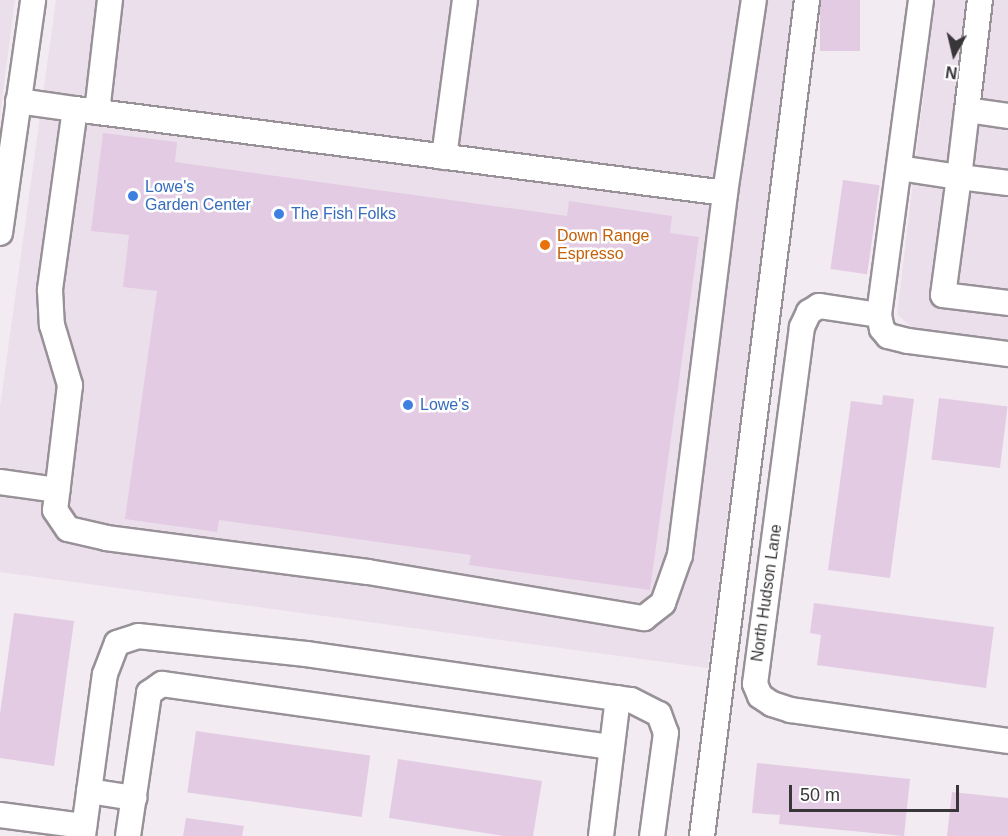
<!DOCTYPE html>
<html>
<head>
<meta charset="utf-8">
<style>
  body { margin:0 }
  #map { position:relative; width:1008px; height:836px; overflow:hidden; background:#f2ebf2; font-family:Arial,sans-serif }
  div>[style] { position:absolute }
  .built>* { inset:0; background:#ecdfec }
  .building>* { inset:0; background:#e3cbe3; transform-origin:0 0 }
  .roads { filter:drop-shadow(2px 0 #989198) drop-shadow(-2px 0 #989198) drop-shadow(0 2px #989198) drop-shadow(0 -2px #989198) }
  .minor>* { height:24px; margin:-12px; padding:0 12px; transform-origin:12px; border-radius:12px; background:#fff }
  .dots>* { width:16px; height:16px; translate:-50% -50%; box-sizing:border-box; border:3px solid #fff; border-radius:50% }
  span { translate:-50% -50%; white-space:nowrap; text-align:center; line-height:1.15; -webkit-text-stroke:5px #fff; paint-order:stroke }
  .shop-label { font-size:16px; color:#366cbe }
  .left { translate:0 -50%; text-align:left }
  .food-label { font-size:16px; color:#c56008 }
  .street-label { font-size:16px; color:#393639 }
  .north { position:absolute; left:924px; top:24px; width:60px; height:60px; -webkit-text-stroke:4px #fff; paint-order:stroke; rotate:188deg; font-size:16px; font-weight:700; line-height:24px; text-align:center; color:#393639 }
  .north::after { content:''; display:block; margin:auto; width:21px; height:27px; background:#393639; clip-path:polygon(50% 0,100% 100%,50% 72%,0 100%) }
  .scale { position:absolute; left:789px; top:785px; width:170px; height:27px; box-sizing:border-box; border:3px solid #393639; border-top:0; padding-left:8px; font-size:18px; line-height:21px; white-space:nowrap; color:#393639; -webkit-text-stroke:4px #fff; paint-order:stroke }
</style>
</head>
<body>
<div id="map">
  <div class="built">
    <i style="clip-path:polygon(0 0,15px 0,0 115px)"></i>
    <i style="clip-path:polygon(56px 0,794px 0,708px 668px,0 572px,0 407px)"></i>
    <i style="clip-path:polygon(935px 0,1008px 0,1008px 342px,915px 330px,897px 314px)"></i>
  </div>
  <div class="building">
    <i style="left:820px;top:0;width:40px;height:51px"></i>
    <i style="clip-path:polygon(103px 133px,177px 142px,175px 162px,567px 216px,569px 201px,672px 216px,670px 233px,699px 237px,650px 590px,469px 565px,471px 555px,219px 520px,217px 532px,125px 519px,157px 291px,123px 287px,129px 235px,91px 231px)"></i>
    <i style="left:843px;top:180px;width:37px;height:90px;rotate:8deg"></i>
    <i style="clip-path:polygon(883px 395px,914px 399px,890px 578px,828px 570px,851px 401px,882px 405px)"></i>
    <i style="left:939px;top:398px;width:69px;height:62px;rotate:7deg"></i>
    <i style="clip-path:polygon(814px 603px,994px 627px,986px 688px,817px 665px,821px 635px,810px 633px)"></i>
    <i style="clip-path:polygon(14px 613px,74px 621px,54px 766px,0 758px,0 714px)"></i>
    <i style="left:196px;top:731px;width:176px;height:62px;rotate:8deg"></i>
    <i style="clip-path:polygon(398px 759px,542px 781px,533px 836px,504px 836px,389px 818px)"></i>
    <i style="clip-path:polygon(757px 763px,910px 779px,904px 836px,779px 824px,780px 815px,752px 813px)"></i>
    <i style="clip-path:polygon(952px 792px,1008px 798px,1008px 836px,947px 836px)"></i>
    <i style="clip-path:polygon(186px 818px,244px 826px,242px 836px,183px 836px)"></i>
  </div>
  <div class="roads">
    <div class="minor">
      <i style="left:921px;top:0;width:318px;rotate:97.6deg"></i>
      <i style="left:879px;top:315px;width:14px;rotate:78deg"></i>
      <i style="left:882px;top:329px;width:9px;rotate:49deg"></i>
      <i style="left:888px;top:336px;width:21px;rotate:14deg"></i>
      <i style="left:908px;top:341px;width:101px;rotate:7.4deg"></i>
      <i style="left:18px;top:101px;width:58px;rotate:8deg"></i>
      <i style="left:75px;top:109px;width:183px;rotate:97.9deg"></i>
      <i style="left:50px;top:290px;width:35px;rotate:87deg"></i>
      <i style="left:52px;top:325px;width:63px;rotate:73.3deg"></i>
      <i style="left:70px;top:385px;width:126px;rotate:96.8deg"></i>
      <i style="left:55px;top:510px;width:23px;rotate:56deg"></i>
      <i style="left:68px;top:529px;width:39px;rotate:13deg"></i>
      <i style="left:106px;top:538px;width:264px;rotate:7.4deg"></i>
      <i style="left:368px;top:572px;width:280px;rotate:9.5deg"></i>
      <i style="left:644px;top:618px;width:24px;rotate:-38deg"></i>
      <i style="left:663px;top:603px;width:51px;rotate:-70.5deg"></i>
      <i style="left:680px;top:555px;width:365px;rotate:-82.9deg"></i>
      <i style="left:725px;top:193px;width:195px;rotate:-81.5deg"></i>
      <i style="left:75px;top:109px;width:655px;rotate:7.36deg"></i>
      <i style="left:967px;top:110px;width:111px;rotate:-83.3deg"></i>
      <i style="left:97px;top:112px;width:113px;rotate:-83.4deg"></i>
      <i style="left:444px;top:157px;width:158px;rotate:-82.4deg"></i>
      <i style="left:899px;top:168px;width:61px;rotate:8.5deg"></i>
      <i style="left:959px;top:177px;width:67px;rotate:-83.2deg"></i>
      <i style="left:967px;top:110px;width:41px;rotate:8.3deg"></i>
      <i style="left:1008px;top:183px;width:49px;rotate:-173deg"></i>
      <i style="left:959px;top:177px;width:119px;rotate:97.7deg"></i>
      <i style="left:943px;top:295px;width:65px;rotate:7deg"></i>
      <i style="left:0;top:233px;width:235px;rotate:-81.9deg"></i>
      <i style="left:879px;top:315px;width:61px;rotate:-171.5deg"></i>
      <i style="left:819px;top:306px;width:12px;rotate:149deg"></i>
      <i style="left:809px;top:312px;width:17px;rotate:115deg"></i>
      <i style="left:802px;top:327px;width:360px;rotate:97.5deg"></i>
      <i style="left:755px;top:684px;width:13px;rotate:67deg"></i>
      <i style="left:760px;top:696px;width:14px;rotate:34deg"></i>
      <i style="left:772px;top:704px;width:20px;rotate:18deg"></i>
      <i style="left:791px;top:710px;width:219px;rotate:8.1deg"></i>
      <i style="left:0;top:482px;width:58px;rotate:8deg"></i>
      <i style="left:89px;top:791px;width:46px;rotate:8.8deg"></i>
      <i style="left:0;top:815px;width:85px;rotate:7.5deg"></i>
      <i style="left:83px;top:836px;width:163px;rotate:-82.3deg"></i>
      <i style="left:105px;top:674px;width:33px;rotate:-69deg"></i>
      <i style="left:117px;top:643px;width:22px;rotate:-18deg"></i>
      <i style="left:138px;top:636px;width:169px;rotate:6.1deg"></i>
      <i style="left:306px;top:654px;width:328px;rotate:8.1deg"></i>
      <i style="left:631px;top:700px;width:31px;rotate:27deg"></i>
      <i style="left:659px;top:714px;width:20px;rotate:70deg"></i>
      <i style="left:666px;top:733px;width:104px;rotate:97.7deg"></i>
      <i style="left:128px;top:836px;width:145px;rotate:-81.6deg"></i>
      <i style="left:149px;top:693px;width:16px;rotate:-35deg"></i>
      <i style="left:162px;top:684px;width:454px;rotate:8deg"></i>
      <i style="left:601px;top:836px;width:139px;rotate:-83deg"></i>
      <i style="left:702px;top:836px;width:843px;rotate:-82.84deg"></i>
    </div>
  </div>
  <div class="dots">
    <i style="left:133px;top:196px;background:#3f7fe0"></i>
    <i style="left:279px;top:214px;background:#3f7fe0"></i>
    <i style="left:545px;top:245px;background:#e8710a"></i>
    <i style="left:408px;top:405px;background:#3f7fe0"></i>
  </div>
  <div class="shop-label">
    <span class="left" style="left:145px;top:196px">Lowe's<br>Garden Center</span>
    <span class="left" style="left:291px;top:214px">The Fish Folks</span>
    <span class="left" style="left:420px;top:405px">Lowe's</span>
  </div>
  <div class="food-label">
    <span class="left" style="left:557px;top:245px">Down Range<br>Espresso</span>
  </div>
  <div class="street-label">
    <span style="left:767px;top:593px;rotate:-82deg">North Hudson Lane</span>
  </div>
  <div class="north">N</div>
  <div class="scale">50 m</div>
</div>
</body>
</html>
